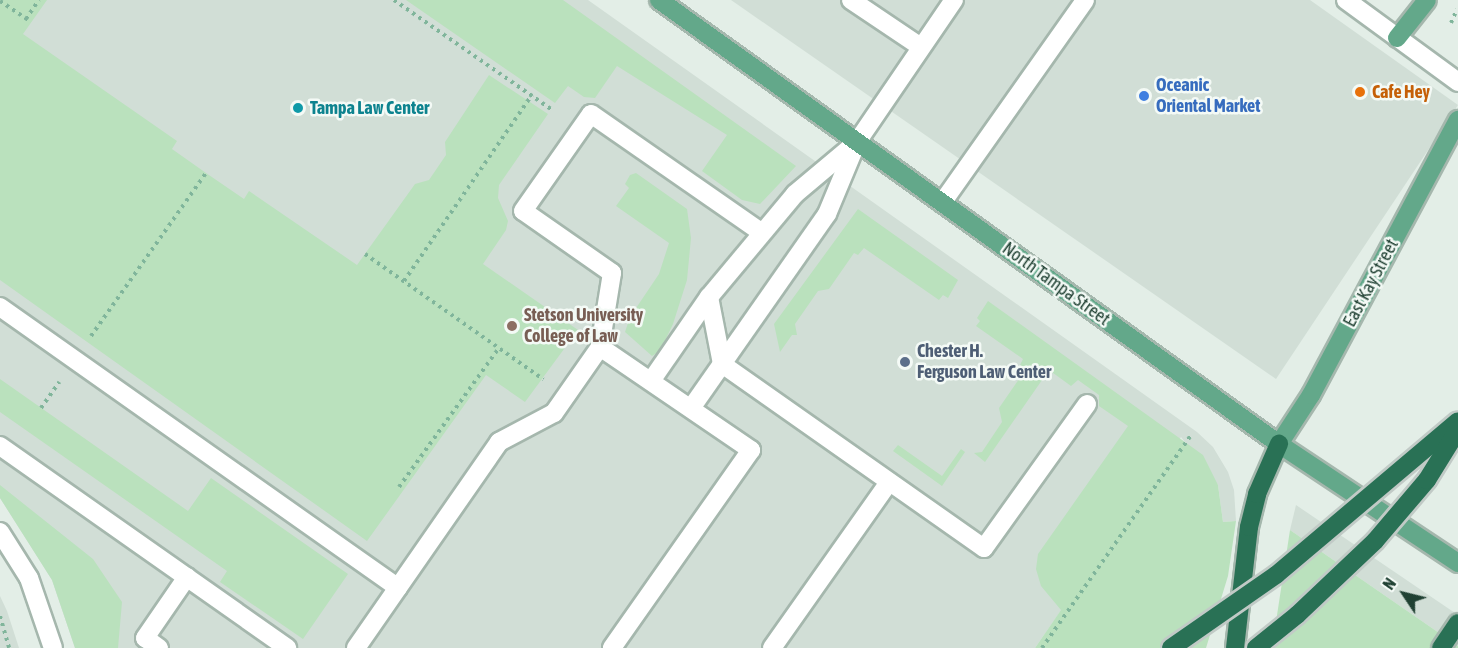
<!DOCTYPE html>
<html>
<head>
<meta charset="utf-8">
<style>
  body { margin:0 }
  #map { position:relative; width:1458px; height:648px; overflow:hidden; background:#e3eee7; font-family:"Asap Condensed",sans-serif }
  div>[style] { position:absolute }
  .built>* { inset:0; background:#d1ded6 }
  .green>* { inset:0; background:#bae1bd }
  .path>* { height:4px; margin-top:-2px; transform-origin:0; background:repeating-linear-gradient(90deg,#80b59b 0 3px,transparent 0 7.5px) }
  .roads { filter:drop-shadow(2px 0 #a5b7ad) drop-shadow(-2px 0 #a5b7ad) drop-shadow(0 2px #a5b7ad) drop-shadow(0 -2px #a5b7ad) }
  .service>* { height:18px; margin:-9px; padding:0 9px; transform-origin:9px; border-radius:9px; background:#fff }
  .minor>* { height:18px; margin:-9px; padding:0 9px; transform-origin:9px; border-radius:9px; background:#fff }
  .primary>* { height:18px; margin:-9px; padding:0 9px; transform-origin:9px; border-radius:9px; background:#63a88a }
  .motorway>* { height:18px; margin:-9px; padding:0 9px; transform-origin:9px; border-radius:9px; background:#297155 }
  .bridges { filter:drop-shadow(2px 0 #c1cac6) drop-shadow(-2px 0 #c1cac6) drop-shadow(0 2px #c1cac6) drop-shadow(0 -2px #c1cac6) }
  .motorway-bridge>* { height:18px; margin:-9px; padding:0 9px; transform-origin:9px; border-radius:9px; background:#297155 }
  .dots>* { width:16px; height:16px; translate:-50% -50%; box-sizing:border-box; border:3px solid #f4faf6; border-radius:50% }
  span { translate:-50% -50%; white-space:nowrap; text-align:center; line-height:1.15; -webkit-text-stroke:5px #f4faf6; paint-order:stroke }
  .shop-label { font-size:18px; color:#366cbe; font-weight:700 }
  .left { translate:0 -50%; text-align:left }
  .food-label { font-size:18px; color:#c56008; font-weight:700 }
  .culture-label { font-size:18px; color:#0d838f; font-weight:700 }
  .street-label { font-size:18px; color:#204133 }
  .education-label { font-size:18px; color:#785e54; font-weight:700 }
  .service-label { font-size:18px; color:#4e5e75; font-weight:700 }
  .north { position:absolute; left:1374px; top:564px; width:60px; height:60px; -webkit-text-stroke:4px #f4faf6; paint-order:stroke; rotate:305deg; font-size:16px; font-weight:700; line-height:24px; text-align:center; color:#204133 }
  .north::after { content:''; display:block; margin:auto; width:21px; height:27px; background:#204133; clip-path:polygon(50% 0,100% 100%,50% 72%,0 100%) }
</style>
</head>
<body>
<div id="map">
  <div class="built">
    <i style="clip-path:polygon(0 0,588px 0,1197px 432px,1213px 447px,1228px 472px,1234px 490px,1236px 521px,1223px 522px,1218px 485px,1181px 437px,1035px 648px,75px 648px,52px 580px,0 498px)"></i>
    <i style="clip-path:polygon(731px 0,1310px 0,1458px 105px,1276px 379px)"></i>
    <i style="clip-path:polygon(1296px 505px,1458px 615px,1458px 646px,1290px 530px)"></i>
    <i style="clip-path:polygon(0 596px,7px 611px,19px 648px,0 648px)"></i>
  </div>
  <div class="green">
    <i style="clip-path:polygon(0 0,47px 0,23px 34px,177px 141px,172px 149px,206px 173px,244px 199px,249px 191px,357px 265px,415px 184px,429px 180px,446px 155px,445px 142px,489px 75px,548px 114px,499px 185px,498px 198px,508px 221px,506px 230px,483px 264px,578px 330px,525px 402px,486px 375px,367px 541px,0 280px)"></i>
    <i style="clip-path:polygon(406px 0,563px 0,796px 166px,760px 204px,742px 200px,702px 171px,727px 135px,617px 66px,595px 98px,584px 97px,568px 86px,555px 103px)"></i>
    <i style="clip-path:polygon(636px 173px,687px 209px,691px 238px,687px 280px,673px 324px,660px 351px,652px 356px,625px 332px,630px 317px,659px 274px,669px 243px,616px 206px,629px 188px,625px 184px,630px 175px)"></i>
    <i style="clip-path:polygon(858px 209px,958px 280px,948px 298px,943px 295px,939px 300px,864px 248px,858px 255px,854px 253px,829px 289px,818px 291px,795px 324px,797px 335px,792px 335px,780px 352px,774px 324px)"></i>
    <i style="clip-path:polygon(988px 301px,1203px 455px,1218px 485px,1223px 522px,1236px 521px,1228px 576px,1206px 648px,1035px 648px,1061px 610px,1041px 586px,1036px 569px,1038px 554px,1128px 426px,1099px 406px,1099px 395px,1078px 380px,1071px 386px,1049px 370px,985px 462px,974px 453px,982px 452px,1002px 422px,999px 408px,1026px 369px,1020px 365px,1023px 359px,976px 326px,980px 321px,977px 318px)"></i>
    <i style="clip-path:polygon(0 379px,188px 511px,211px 478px,348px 574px,303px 639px,220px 582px,227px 571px,0 412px)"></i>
    <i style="clip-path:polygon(898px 445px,942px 476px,961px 449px,965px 452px,942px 486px,893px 451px)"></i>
    <i style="clip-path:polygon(0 485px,93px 559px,122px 602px,118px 648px,75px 648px,52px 580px,0 498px)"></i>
    <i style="clip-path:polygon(1290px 530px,1458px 646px,1458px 648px,1272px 648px)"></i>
  </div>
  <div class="path">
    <i style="left:394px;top:0;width:191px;rotate:34.8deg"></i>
    <i style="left:0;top:1px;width:37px;rotate:34deg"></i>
    <i style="left:26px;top:19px;width:23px;rotate:-56deg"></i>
    <i style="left:1451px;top:23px;width:15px;rotate:-67deg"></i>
    <i style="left:365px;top:254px;width:218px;rotate:35.1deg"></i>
    <i style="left:404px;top:281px;width:226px;rotate:-55.5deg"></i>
    <i style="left:91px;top:336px;width:199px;rotate:-54.8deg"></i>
    <i style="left:41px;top:408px;width:32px;rotate:-55deg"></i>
    <i style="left:399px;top:487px;width:171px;rotate:-54.3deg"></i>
    <i style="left:0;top:616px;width:33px;rotate:74deg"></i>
    <i style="left:1042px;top:648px;width:260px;rotate:-55deg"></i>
  </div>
  <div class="roads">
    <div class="service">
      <i style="left:851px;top:0;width:84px;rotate:33.9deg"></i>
      <i style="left:857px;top:142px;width:172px;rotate:-55.7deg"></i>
      <i style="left:942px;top:203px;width:248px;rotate:-54.8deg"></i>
      <i style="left:709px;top:297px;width:68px;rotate:79deg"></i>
      <i style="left:722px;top:364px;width:320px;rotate:35.1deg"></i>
      <i style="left:984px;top:548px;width:177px;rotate:-54.4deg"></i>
      <i style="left:0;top:307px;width:487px;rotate:35.2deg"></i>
      <i style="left:600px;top:347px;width:75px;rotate:-80.8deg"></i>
      <i style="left:612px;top:273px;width:108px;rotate:-145.1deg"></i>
      <i style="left:523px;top:211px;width:118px;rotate:-55deg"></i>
      <i style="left:591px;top:114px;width:208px;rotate:34.8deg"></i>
      <i style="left:651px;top:381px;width:102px;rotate:-55.4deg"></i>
      <i style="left:709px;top:297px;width:134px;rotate:-50.1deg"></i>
      <i style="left:795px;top:194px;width:81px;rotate:-40deg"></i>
      <i style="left:857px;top:142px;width:78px;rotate:112.6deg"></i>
      <i style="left:827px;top:214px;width:237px;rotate:125deg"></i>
      <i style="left:0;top:446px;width:351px;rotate:35.1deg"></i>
      <i style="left:159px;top:648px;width:17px;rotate:-144deg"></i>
      <i style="left:145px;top:638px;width:74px;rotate:-55.5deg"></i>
      <i style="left:356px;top:648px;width:251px;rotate:-55.2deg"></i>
      <i style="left:499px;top:442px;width:62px;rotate:-27.8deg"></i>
      <i style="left:554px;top:413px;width:80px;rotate:-55.1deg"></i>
      <i style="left:600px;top:347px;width:183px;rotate:34.3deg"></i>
      <i style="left:751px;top:450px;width:242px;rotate:125.1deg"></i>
      <i style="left:772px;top:648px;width:203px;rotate:-54.8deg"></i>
    </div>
    <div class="minor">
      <i style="left:1346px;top:0;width:139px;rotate:36.2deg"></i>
      <i style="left:0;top:532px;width:54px;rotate:57.8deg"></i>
      <i style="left:29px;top:578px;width:74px;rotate:71.1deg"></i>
    </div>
    <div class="primary">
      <i style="left:659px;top:0;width:763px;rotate:35.61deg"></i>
      <i style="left:1279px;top:444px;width:215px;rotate:33.6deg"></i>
      <i style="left:1397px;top:38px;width:48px;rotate:-51.7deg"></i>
      <i style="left:1279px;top:444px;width:59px;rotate:-56.9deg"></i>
      <i style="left:1311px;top:395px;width:312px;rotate:-61.9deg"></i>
    </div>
    <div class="motorway">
      <i style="left:1235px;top:648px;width:122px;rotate:-83.4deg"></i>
      <i style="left:1249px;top:527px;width:34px;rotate:-76deg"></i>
      <i style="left:1257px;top:494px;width:55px;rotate:-66.3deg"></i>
      <i style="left:1441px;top:648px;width:30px;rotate:-56deg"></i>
    </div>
  </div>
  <div class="bridges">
    <div class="motorway-bridge">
      <i style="left:1171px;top:648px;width:128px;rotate:-34.8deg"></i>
      <i style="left:1276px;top:575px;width:238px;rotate:-40.2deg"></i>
      <i style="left:1256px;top:648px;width:53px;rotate:-38.8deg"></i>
      <i style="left:1297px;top:615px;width:108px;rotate:-43.5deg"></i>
      <i style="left:1375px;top:541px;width:80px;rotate:-49.6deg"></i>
      <i style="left:1427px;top:480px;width:59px;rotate:-58.2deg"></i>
    </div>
  </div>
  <div class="dots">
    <i style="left:1360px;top:92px;background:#e8710a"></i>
    <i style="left:1144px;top:96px;background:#3f7fe0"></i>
    <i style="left:298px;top:108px;background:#0f9aa8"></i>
    <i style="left:512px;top:326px;background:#8d6e63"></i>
    <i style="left:905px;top:362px;background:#5c6f8a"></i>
  </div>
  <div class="shop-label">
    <span class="left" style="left:1156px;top:96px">Oceanic<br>Oriental Market</span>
  </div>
  <div class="food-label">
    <span class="left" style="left:1372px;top:92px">Cafe Hey</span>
  </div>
  <div class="culture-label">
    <span class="left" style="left:310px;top:108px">Tampa Law Center</span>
  </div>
  <div class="street-label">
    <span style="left:1371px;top:283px;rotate:-62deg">East Kay Street</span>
    <span style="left:1056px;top:284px;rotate:36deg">North Tampa Street</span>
  </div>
  <div class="education-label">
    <span class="left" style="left:524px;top:326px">Stetson University<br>College of Law</span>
  </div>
  <div class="service-label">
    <span class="left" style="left:917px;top:362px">Chester H.<br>Ferguson Law Center</span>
  </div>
  <div class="north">N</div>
</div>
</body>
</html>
